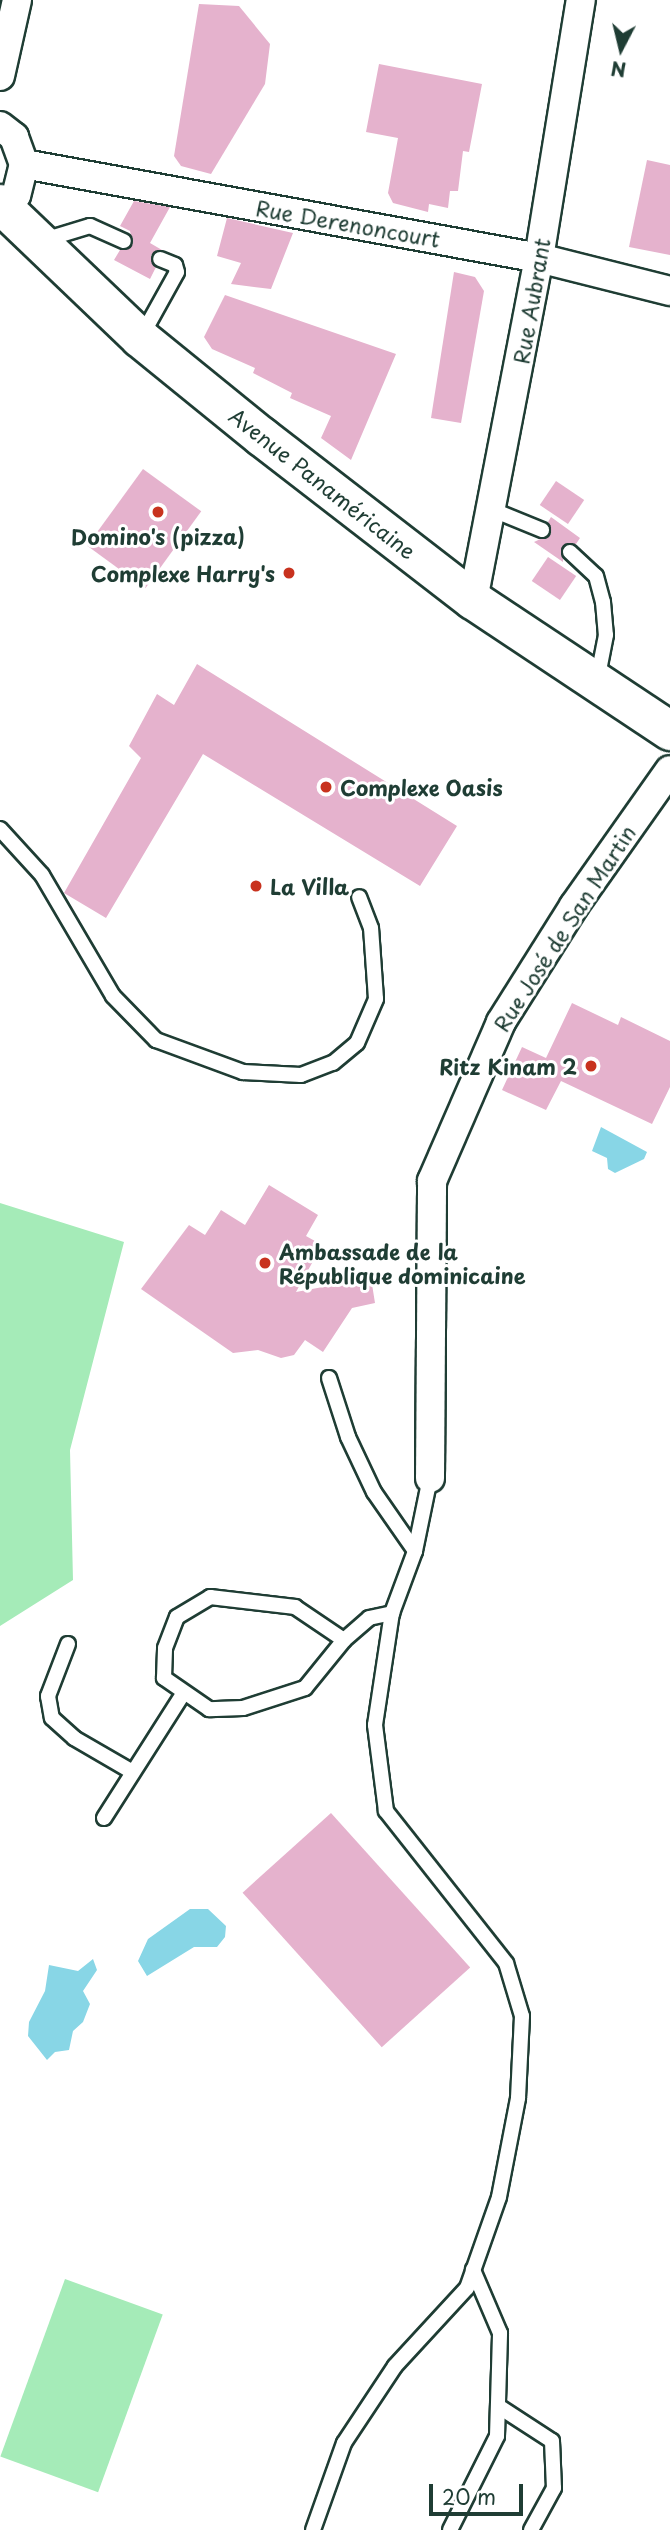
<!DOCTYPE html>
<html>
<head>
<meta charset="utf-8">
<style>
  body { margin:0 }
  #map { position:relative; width:670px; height:2530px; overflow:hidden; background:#fff; font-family:"Playpen Sans",sans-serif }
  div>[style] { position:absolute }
  .green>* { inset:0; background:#a5ebb8; transform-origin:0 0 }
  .water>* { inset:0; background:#88d6e6 }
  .building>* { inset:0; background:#e5b2cd; transform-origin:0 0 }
  .roads { filter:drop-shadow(2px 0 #1f3d34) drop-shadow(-2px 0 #1f3d34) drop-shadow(0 2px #1f3d34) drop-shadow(0 -2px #1f3d34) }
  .lane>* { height:14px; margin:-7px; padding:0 7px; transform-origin:7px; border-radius:7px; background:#fff }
  .street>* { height:28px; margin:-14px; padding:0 14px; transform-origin:14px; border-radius:14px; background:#fff }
  .secondary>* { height:38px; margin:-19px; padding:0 19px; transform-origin:19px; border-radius:19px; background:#fff }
  .dots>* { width:19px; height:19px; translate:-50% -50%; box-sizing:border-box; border:4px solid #fff; border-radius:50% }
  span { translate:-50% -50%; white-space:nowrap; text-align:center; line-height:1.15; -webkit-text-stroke:6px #fff; paint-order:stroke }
  .street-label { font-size:21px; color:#1f3d34 }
  .poi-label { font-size:21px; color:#1f3d34; font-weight:700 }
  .right { translate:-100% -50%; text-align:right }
  .left { translate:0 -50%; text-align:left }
  .north { position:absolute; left:586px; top:14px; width:70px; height:70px; -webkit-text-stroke:5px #fff; paint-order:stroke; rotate:187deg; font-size:19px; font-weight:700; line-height:28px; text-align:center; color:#1f3d34 }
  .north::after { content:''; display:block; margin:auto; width:24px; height:32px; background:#1f3d34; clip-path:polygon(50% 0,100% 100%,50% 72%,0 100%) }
  .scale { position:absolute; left:429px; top:2484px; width:94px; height:32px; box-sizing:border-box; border:4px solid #1f3d34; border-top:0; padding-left:9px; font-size:21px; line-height:24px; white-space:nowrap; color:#1f3d34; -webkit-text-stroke:5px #fff; paint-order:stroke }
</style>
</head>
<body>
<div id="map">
  <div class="green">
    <i style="clip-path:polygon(0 1203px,124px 1242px,70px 1450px,73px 1580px,0 1626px)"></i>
    <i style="left:65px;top:2279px;width:104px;height:189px;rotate:20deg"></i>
  </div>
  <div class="water">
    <i style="clip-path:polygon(601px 1127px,647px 1152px,644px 1159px,615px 1173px,608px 1169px,607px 1158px,592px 1151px)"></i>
    <i style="clip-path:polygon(190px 1909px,208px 1909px,226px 1926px,225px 1937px,217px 1947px,194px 1947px,147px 1976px,138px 1961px,148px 1939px)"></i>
    <i style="clip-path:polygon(93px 1959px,97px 1970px,83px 1991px,90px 2004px,83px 2022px,73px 2031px,69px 2050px,55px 2052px,47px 2060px,28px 2036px,29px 2022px,45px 1991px,49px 1965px,78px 1971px)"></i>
  </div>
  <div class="building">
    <i style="clip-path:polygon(199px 4px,239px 6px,270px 44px,265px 84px,211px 174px,181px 166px,174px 156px)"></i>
    <i style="clip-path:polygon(379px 64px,482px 84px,469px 152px,463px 151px,458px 191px,450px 191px,448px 208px,429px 204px,428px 212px,393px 203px,388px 193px,398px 138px,366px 132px)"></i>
    <i style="clip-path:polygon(647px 160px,670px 165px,670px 255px,629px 247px)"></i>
    <i style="clip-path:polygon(134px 201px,170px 207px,150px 243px,162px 250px,151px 255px,156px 267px,150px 279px,114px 260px,120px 250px,133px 244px,130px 231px,120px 226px)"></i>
    <i style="clip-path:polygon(227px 218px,293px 233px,271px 289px,231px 284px,241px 263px,217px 256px)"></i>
    <i style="clip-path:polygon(454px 272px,475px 277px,484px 291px,461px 423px,431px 418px)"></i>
    <i style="clip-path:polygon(225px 295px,396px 354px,351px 460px,321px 438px,331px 416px,290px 398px,292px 393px,253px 373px,255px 368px,212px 349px,204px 337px)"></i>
    <i style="left:143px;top:469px;width:72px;height:95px;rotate:36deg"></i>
    <i style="left:556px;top:481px;width:34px;height:29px;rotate:34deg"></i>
    <i style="clip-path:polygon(551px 517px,580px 538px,576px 544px,563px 546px,563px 562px,534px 542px,551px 534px,548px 522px)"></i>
    <i style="left:548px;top:557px;width:34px;height:29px;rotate:34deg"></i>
    <i style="clip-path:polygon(197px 664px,457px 826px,420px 886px,203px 754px,106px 918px,64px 893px,141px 758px,129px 746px,157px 694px,174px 705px)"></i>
    <i style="clip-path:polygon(572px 1003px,618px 1025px,621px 1017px,670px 1041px,670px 1087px,652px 1124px,561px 1081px,546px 1110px,502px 1090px,522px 1047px,546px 1058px)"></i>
    <i style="clip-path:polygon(269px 1185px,318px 1215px,306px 1236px,322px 1245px,296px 1292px,371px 1278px,375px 1303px,352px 1308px,323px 1352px,305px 1340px,294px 1355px,281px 1358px,258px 1350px,233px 1353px,141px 1289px,189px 1225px,205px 1235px,221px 1210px,245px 1225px)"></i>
    <i style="left:331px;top:1813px;width:208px;height:119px;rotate:48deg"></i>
  </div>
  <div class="roads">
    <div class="lane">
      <i style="left:44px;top:240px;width:48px;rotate:-16.9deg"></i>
      <i style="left:90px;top:226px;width:37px;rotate:24deg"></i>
      <i style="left:141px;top:337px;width:74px;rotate:-61deg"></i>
      <i style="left:177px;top:272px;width:7px;rotate:-106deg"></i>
      <i style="left:175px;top:265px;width:16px;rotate:-158deg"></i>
      <i style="left:493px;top:510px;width:53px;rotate:22.2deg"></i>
      <i style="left:570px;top:552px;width:35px;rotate:43deg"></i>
      <i style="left:596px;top:576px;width:27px;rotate:75deg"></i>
      <i style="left:603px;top:602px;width:33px;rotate:85deg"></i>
      <i style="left:606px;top:635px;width:47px;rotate:101.1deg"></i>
      <i style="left:0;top:829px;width:62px;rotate:47.6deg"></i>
      <i style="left:42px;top:875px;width:140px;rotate:59.6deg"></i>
      <i style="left:113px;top:996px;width:62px;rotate:45.7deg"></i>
      <i style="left:156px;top:1040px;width:93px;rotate:20.2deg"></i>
      <i style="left:243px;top:1072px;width:58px;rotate:3deg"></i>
      <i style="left:301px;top:1075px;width:34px;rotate:-21deg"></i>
      <i style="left:333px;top:1063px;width:31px;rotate:-40deg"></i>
      <i style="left:357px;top:1043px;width:48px;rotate:-66.6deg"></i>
      <i style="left:376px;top:999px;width:71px;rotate:-94deg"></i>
      <i style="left:371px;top:928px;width:33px;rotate:-111deg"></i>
      <i style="left:329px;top:1378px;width:62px;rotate:72.1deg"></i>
      <i style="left:348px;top:1437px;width:61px;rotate:64.7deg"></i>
      <i style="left:374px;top:1492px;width:72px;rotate:55.2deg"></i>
      <i style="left:344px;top:1640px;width:62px;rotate:129.1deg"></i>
      <i style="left:305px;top:1688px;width:65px;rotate:162.1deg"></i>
      <i style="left:243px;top:1708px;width:34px;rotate:178deg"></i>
      <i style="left:209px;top:1709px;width:55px;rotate:-145.4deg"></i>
      <i style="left:164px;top:1678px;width:30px;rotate:-88deg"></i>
      <i style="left:165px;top:1648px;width:33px;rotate:-69deg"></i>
      <i style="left:177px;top:1617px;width:39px;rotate:-31deg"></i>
      <i style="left:210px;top:1597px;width:86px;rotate:6.7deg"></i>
      <i style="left:295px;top:1607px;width:59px;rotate:34deg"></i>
      <i style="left:344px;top:1640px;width:33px;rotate:-41deg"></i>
      <i style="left:369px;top:1618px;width:24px;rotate:-12deg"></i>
      <i style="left:68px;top:1644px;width:56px;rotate:111deg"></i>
      <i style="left:48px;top:1696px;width:22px;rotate:80deg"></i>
      <i style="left:52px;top:1718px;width:30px;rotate:42deg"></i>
      <i style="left:74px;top:1738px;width:66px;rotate:30.1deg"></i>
      <i style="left:104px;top:1818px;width:147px;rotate:-57.5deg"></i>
      <i style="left:498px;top:2406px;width:64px;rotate:32.9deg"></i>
      <i style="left:552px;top:2441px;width:47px;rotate:87.6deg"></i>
      <i style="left:554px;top:2488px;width:48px;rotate:118.7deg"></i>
      <i style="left:313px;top:2530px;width:92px;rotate:-70.4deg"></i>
      <i style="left:344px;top:2443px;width:92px;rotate:-56.5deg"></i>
      <i style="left:395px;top:2366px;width:106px;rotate:-47.3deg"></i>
      <i style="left:467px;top:2288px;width:96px;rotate:-70.6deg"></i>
      <i style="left:499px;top:2197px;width:101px;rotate:-79.1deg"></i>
      <i style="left:518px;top:2098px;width:82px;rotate:-87.2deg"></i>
      <i style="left:522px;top:2016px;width:55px;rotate:-106.8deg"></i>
      <i style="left:506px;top:1963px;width:194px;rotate:-128.3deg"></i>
      <i style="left:386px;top:1811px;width:87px;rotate:-97.3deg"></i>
      <i style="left:375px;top:1725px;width:113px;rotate:-81.4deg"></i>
      <i style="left:392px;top:1613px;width:66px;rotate:-69.6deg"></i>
      <i style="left:415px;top:1551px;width:75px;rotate:-78.4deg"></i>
      <i style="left:450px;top:2530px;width:105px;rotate:-63.4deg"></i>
      <i style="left:497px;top:2436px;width:103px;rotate:-88.3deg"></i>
      <i style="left:500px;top:2333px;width:69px;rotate:-113.2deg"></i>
    </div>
    <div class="street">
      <i style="left:0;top:76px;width:78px;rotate:-77.4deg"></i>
      <i style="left:0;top:126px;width:18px;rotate:38deg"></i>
      <i style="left:14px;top:137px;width:29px;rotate:70deg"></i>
      <i style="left:24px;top:164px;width:32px;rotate:104deg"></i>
      <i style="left:16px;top:195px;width:17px;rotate:135deg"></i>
      <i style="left:24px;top:164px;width:524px;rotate:10.34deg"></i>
      <i style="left:539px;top:258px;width:135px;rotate:14.1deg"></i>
      <i style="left:473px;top:600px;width:348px;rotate:-79.1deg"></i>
      <i style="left:539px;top:258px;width:261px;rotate:-80.8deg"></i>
      <i style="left:430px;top:1478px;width:297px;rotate:-89.6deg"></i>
      <i style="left:432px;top:1181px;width:173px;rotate:-66.5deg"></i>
      <i style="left:501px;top:1022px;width:137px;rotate:-57.8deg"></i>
      <i style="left:574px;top:906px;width:166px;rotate:-54.8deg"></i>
    </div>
    <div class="secondary">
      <i style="left:0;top:204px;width:194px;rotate:43.7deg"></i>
      <i style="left:140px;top:338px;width:157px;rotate:39.1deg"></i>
      <i style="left:262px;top:437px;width:267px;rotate:37.7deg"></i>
      <i style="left:473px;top:600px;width:237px;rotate:33.6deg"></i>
    </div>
  </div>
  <div class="dots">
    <i style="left:158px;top:512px;background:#c8321e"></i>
    <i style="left:289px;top:573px;background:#c8321e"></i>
    <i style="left:326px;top:787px;background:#c8321e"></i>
    <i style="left:256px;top:886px;background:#c8321e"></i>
    <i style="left:591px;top:1066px;background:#c8321e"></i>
    <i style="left:265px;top:1263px;background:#c8321e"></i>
  </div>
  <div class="street-label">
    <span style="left:348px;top:223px;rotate:10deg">Rue Derenoncourt</span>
    <span style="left:531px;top:301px;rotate:-80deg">Rue Aubrant</span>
    <span style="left:323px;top:483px;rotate:38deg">Avenue Panaméricaine</span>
    <span style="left:564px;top:928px;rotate:-57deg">Rue José de San Martin</span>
  </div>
  <div class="poi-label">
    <span style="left:158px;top:536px">Domino's (pizza)</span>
    <span class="right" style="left:275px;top:573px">Complexe Harry's</span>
    <span class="left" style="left:340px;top:787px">Complexe Oasis</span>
    <span class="left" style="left:270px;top:886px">La Villa</span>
    <span class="right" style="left:577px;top:1066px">Ritz Kinam 2</span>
    <span class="left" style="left:279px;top:1263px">Ambassade de la<br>République dominicaine</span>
  </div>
  <div class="north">N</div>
  <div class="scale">20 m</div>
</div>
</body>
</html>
